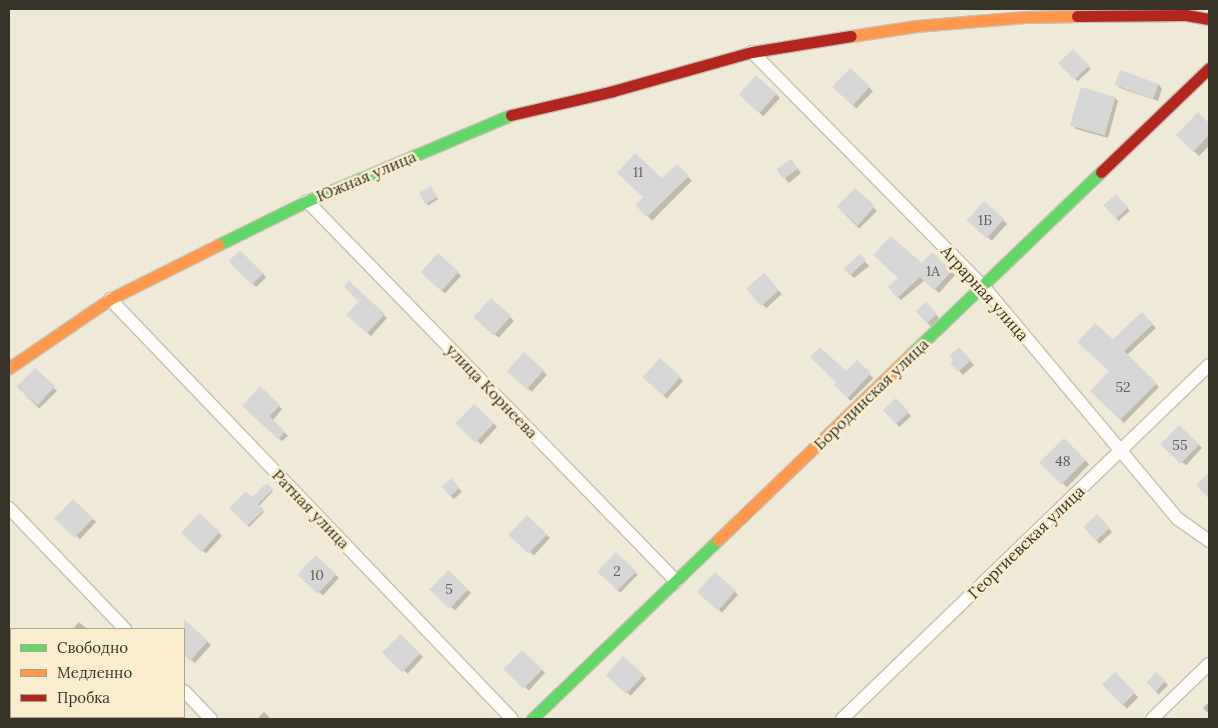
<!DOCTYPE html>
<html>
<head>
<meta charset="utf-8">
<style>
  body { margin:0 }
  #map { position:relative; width:1218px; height:728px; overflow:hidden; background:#efe9d8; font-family:Lora,serif }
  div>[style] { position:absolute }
  .shadow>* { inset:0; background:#0003; transform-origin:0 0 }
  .building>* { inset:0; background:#d8d7d8; transform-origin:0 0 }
  .roads { filter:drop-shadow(1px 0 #c6c1b4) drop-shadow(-1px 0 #c6c1b4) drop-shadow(0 1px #c6c1b4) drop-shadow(0 -1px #c6c1b4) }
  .street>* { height:12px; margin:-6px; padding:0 6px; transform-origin:6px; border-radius:6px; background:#fdfcf9 }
  .fast>* { height:11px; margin:-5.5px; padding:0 5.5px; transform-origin:5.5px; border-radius:5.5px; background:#63d668 }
  .slow>* { height:11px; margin:-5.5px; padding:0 5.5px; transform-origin:5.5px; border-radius:5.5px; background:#ff974d }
  .jam>* { height:11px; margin:-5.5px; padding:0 5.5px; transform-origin:5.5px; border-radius:5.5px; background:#b3261e }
  span { translate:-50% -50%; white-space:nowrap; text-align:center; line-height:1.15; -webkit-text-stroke:5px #f9edce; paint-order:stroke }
  .number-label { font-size:14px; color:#5f5c53 }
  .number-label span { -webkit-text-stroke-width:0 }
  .street-label { font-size:16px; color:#373327 }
  .frame { position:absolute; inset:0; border:10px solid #373327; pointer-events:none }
  .legend { position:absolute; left:10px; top:628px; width:175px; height:90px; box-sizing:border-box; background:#f9edce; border:1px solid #aba38b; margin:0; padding:6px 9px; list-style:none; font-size:15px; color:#373327 }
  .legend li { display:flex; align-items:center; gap:10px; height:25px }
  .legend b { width:25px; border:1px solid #aba38b }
</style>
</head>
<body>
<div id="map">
  <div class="shadow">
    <i style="left:1073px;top:50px;width:26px;height:18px;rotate:47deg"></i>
    <i style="left:850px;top:69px;width:32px;height:24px;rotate:44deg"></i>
    <i style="clip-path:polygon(1121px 72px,1159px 85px,1162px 89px,1158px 101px,1120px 88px,1116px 85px)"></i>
    <i style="left:757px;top:77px;width:31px;height:25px;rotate:42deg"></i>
    <i style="clip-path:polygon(1115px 98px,1118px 101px,1108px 138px,1076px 129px,1072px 125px)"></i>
    <i style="clip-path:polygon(1198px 114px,1209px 125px,1209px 146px,1199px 156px,1177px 135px)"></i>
    <i style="clip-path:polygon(794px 164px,801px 173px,789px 183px,785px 179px)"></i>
    <i style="left:677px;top:166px;width:21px;height:56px;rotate:45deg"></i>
    <i style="left:432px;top:189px;width:12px;height:12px;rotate:59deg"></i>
    <i style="left:855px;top:189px;width:31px;height:25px;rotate:45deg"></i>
    <i style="left:1116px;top:195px;width:21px;height:15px;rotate:49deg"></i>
    <i style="left:984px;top:203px;width:31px;height:23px;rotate:42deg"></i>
    <i style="left:240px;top:251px;width:37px;height:14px;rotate:45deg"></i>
    <i style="clip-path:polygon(932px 254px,955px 275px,939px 293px,925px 280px,901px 300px,898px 297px)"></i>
    <i style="left:438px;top:255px;width:31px;height:24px;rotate:42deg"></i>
    <i style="clip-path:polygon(863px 259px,869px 266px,854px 278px,851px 275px)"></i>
    <i style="left:764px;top:275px;width:26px;height:21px;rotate:47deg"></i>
    <i style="clip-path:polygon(349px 283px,387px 318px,371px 336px,348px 315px,360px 302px)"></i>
    <i style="left:491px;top:300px;width:31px;height:23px;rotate:42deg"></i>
    <i style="clip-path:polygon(930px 307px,939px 318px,931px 327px,917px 312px)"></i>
    <i style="clip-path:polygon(1142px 314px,1156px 328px,1127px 355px,1159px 387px,1124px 423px,1092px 391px,1110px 371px)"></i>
    <i style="clip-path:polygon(959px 349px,974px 365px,963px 375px,952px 363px)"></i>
    <i style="left:524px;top:354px;width:31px;height:23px;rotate:42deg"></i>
    <i style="left:660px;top:360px;width:31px;height:24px;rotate:42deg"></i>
    <i style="left:857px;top:362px;width:23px;height:32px;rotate:45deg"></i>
    <i style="left:35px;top:369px;width:31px;height:25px;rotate:45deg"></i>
    <i style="clip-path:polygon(260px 388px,282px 409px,273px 420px,288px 436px,282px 441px,244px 406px)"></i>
    <i style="left:896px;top:400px;width:22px;height:16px;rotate:47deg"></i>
    <i style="left:474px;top:406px;width:31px;height:24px;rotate:42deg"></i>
    <i style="left:1179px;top:427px;width:31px;height:24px;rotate:42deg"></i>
    <i style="left:1064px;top:440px;width:35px;height:32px;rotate:44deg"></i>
    <i style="left:451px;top:480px;width:16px;height:11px;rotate:47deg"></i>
    <i style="clip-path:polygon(267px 485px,273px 491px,259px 506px,264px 512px,249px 527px,231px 508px,252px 499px)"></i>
    <i style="left:73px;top:501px;width:31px;height:24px;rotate:42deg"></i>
    <i style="left:199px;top:515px;width:31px;height:24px;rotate:42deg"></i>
    <i style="left:1097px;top:516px;width:22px;height:17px;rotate:47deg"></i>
    <i style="left:527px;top:517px;width:31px;height:24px;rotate:42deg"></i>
    <i style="left:616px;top:554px;width:30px;height:25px;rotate:44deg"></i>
    <i style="left:316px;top:557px;width:31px;height:24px;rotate:42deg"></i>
    <i style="left:448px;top:572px;width:31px;height:24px;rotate:42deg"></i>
    <i style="left:715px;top:574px;width:31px;height:24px;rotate:42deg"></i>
    <i style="clip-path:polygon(79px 622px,87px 629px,73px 629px)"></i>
    <i style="clip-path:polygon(188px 624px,211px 645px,195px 663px,184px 653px,183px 629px)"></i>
    <i style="left:400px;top:636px;width:31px;height:23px;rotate:42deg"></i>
    <i style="left:522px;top:652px;width:31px;height:24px;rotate:42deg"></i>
    <i style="left:623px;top:658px;width:31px;height:23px;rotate:42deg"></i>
    <i style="left:1156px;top:673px;width:17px;height:13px;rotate:45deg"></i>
    <i style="left:1115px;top:674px;width:33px;height:16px;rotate:45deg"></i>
    <i style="clip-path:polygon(1209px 702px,1209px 714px,1203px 708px)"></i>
    <i style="clip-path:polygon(264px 712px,271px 719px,257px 719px)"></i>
    <i style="clip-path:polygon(146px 717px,172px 717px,175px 719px,143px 719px)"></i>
  </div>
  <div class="building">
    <i style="left:1073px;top:49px;width:23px;height:21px;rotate:45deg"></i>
    <i style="left:850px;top:68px;width:27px;height:26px;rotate:42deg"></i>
    <i style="left:1120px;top:70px;width:41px;height:16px;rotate:20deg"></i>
    <i style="left:756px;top:75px;width:28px;height:26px;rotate:42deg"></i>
    <i style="left:1081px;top:87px;width:36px;height:40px;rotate:16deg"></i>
    <i style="clip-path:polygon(1198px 112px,1209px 123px,1209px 135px,1193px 152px,1176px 135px)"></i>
    <i style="clip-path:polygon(635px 153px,662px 178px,677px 164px,689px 176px,647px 217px,635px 205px,643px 197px,617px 173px)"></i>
    <i style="left:791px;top:159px;width:12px;height:18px;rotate:55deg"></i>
    <i style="left:431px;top:186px;width:13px;height:14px;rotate:61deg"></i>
    <i style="left:855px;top:188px;width:27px;height:26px;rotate:42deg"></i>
    <i style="left:1116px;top:194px;width:18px;height:17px;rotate:47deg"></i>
    <i style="left:984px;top:201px;width:27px;height:26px;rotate:42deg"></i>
    <i style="clip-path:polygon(891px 236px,922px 263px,932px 252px,952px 271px,934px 290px,920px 277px,897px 298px,888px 287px,898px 278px,873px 255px)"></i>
    <i style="left:240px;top:250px;width:33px;height:16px;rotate:45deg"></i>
    <i style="left:438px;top:253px;width:28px;height:26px;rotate:42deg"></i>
    <i style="left:860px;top:254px;width:9px;height:22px;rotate:49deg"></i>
    <i style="left:764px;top:273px;width:23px;height:24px;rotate:49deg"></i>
    <i style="clip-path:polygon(349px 281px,385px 314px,367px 333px,346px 315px,358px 302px,344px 286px)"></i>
    <i style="left:491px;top:298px;width:27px;height:26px;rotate:42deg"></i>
    <i style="left:926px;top:302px;width:16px;height:14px;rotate:47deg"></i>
    <i style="clip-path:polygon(1142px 312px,1153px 324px,1124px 351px,1157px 383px,1120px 420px,1090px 391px,1109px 371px,1077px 342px,1095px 323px,1113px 339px)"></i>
    <i style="clip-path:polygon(820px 347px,846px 371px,857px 360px,871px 373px,848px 398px,834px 385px,836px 382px,810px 357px)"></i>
    <i style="clip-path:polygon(959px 347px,971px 360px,958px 372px,950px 363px,953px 360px,949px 356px)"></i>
    <i style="left:524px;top:352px;width:27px;height:26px;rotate:42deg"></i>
    <i style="left:660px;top:358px;width:28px;height:26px;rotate:42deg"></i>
    <i style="left:35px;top:368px;width:27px;height:26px;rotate:42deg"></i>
    <i style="clip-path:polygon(260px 386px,280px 405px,270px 416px,285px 432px,278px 439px,242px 406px)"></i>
    <i style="left:896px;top:398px;width:19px;height:18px;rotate:47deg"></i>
    <i style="left:474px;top:404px;width:28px;height:27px;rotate:44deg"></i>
    <i style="left:1179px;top:425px;width:28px;height:27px;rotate:44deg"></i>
    <i style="left:1064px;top:438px;width:31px;height:35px;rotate:45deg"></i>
    <i style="clip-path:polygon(1209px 472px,1209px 499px,1196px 485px)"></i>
    <i style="left:451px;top:478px;width:13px;height:13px;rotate:48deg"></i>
    <i style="clip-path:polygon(267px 483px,273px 489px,258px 504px,264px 510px,247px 526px,229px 508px,246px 491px,252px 497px)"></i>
    <i style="left:73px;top:499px;width:28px;height:27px;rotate:44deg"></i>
    <i style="left:199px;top:513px;width:28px;height:27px;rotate:42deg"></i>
    <i style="left:1097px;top:514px;width:19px;height:19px;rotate:47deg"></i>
    <i style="left:527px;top:515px;width:28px;height:27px;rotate:44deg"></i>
    <i style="left:616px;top:552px;width:28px;height:27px;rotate:44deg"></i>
    <i style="left:316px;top:555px;width:28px;height:27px;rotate:44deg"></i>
    <i style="left:448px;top:570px;width:28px;height:27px;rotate:44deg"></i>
    <i style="left:715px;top:572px;width:28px;height:27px;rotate:42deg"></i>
    <i style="clip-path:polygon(184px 619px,208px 641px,190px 661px,184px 655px)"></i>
    <i style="left:400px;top:634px;width:28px;height:26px;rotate:44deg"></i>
    <i style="left:522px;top:650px;width:28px;height:27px;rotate:44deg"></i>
    <i style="left:623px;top:656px;width:28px;height:26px;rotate:42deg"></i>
    <i style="left:1115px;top:672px;width:29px;height:18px;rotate:46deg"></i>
    <i style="left:1156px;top:672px;width:13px;height:14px;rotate:42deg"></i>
  </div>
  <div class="roads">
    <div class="street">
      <i style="left:752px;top:52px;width:329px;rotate:45.4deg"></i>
      <i style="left:983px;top:286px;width:304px;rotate:50.1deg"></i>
      <i style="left:1178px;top:519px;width:38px;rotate:35deg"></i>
      <i style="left:307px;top:201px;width:530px;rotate:45.84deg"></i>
      <i style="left:110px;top:299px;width:581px;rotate:46.25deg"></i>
      <i style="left:9px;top:508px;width:168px;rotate:46.2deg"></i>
      <i style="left:184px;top:691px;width:39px;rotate:46deg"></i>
      <i style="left:842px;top:719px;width:510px;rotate:-43.97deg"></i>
      <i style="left:1152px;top:719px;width:79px;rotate:-44deg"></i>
    </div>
    <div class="fast">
      <i style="left:218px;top:245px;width:99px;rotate:-26.3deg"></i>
      <i style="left:307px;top:201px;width:221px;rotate:-22.9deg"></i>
      <i style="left:910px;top:355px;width:265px;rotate:-43.8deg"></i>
      <i style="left:532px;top:719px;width:258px;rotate:-43.9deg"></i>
    </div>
    <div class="slow">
      <i style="left:851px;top:36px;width:66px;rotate:-8.7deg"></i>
      <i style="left:916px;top:26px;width:109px;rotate:-4.7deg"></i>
      <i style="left:1025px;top:17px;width:52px;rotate:-1.1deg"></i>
      <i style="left:9px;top:368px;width:122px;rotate:-34.3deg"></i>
      <i style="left:110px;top:299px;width:121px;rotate:-26.6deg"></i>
      <i style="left:718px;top:540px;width:267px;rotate:-43.9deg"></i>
    </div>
    <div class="jam">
      <i style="left:1077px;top:16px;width:109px;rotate:-0.5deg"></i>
      <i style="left:1186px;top:15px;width:23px;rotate:10deg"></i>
      <i style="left:511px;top:115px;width:105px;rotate:-13.2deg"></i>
      <i style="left:613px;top:91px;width:144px;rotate:-15.7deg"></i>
      <i style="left:752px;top:52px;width:100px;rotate:-9.2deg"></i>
      <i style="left:1101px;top:172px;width:150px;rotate:-43.9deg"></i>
    </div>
  </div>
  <div class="number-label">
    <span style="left:638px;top:172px">11</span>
    <span style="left:985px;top:220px">1Б</span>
    <span style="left:933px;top:271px">1А</span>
    <span style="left:1123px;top:387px">52</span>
    <span style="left:1180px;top:445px">55</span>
    <span style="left:1063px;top:461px">48</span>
    <span style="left:617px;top:571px">2</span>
    <span style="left:317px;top:575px">10</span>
    <span style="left:449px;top:589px">5</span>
  </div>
  <div class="street-label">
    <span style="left:366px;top:176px;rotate:-23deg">Южная улица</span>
    <span style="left:985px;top:293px;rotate:48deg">Аграрная улица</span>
    <span style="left:492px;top:391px;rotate:46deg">улица Корнеева</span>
    <span style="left:871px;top:394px;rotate:-44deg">Бородинская улица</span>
    <span style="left:311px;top:509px;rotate:46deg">Ратная улица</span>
    <span style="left:1026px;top:542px;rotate:-44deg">Георгиевская улица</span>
  </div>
  <div class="frame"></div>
  <ul class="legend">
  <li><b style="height:6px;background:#63d668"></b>Свободно</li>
  <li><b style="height:6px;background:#ff974d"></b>Медленно</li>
  <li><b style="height:6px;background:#b3261e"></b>Пробка</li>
  </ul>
</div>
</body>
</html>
